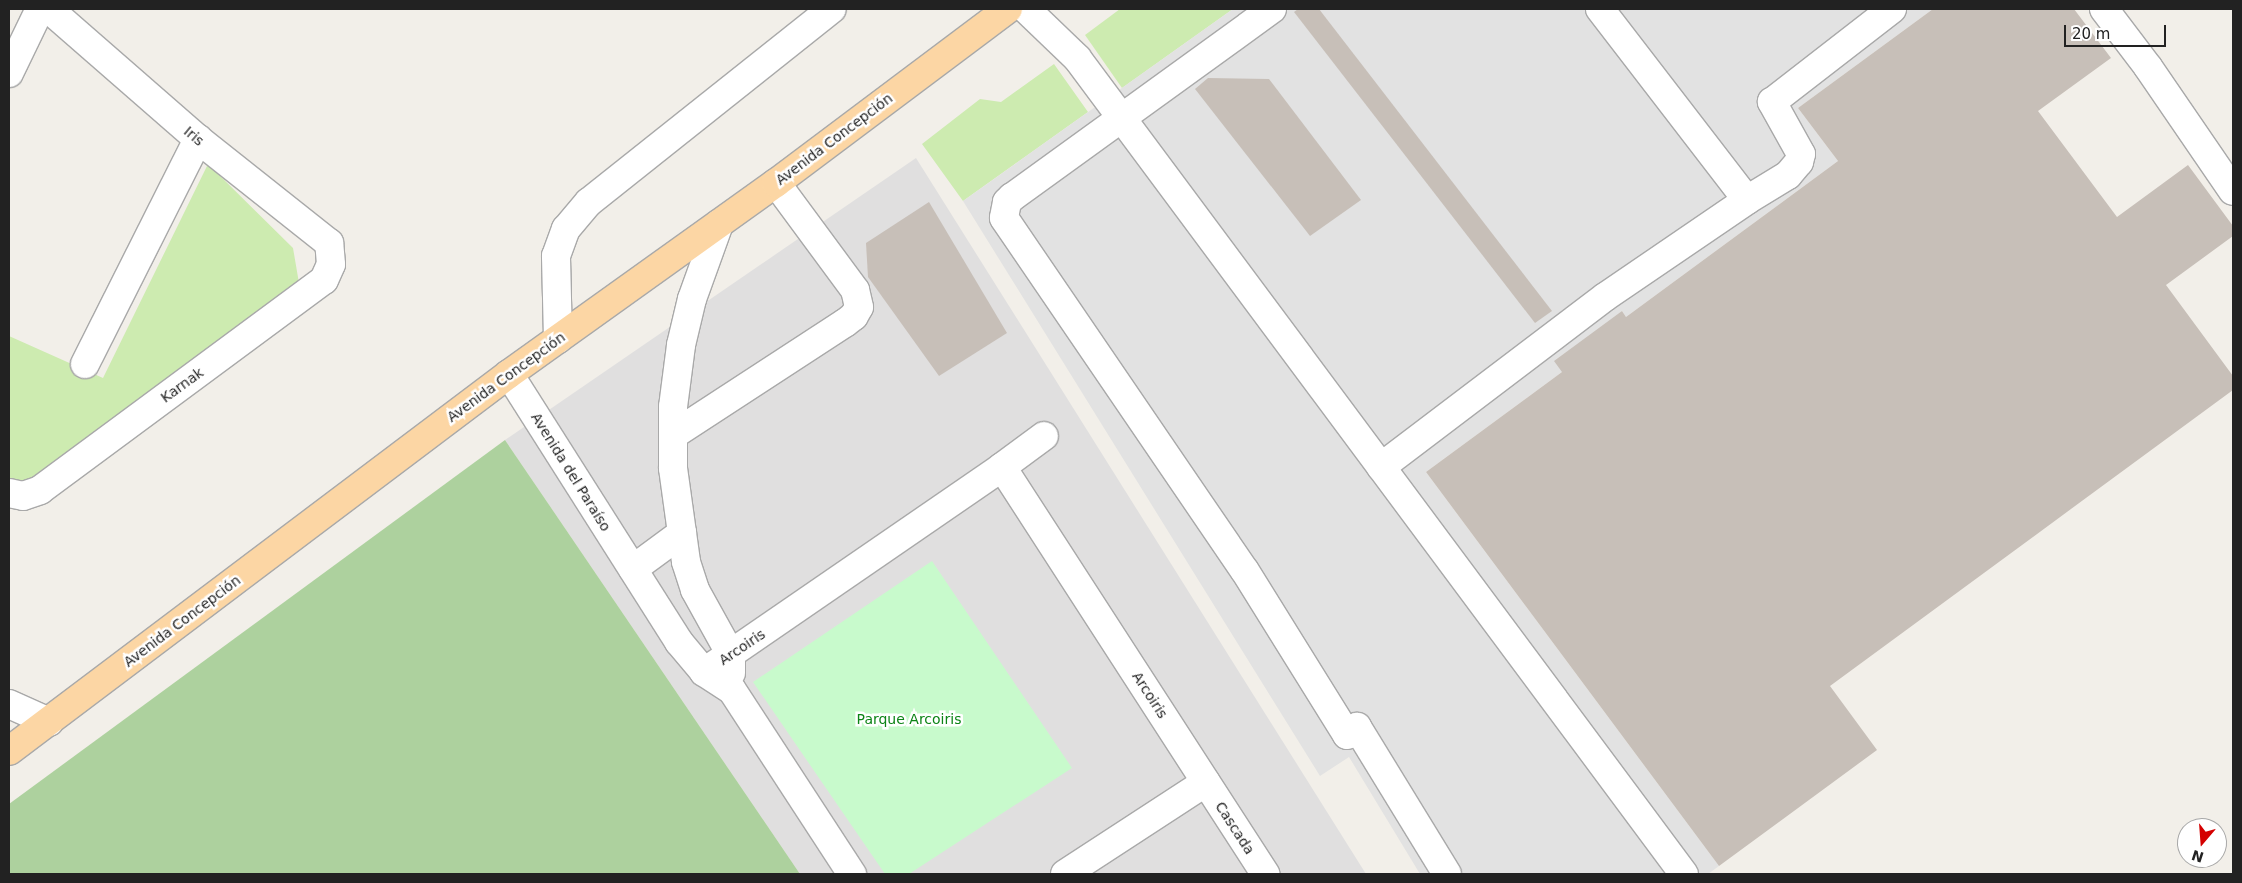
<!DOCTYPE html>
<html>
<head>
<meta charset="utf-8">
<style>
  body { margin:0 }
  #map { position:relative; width:2242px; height:883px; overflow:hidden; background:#f2efe9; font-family:"DejaVu Sans",sans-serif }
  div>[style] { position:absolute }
  .residential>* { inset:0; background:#e0dfdf }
  .grass>* { inset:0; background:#cdebb0 }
  .forest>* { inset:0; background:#add19e }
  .park>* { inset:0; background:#c8facc }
  .parking>* { inset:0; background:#e2e2e2 }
  .building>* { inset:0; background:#c7bfb8 }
  .roads { filter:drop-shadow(1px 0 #a9a9a9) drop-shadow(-1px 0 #a9a9a9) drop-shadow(0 1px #a9a9a9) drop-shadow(0 -1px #a9a9a9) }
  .minor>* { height:28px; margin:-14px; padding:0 14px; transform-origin:14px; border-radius:14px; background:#fff }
  .major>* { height:28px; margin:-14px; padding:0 14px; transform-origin:14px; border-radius:14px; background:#fcd6a4 }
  span { translate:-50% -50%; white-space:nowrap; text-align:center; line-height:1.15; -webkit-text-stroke:5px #fff; paint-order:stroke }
  .street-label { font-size:14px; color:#222 }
  .park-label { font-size:14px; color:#0c8416 }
  .frame { position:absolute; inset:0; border:10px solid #222; pointer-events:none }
  .north { position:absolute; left:2177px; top:818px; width:50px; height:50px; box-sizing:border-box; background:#fff; border:1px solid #a7a7a7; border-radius:50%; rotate:198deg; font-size:14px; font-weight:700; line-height:20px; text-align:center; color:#222 }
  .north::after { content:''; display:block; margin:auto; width:18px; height:22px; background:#d40000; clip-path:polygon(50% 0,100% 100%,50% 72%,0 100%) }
  .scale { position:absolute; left:2064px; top:25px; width:102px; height:22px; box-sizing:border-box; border:2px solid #222; border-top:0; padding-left:6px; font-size:15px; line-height:18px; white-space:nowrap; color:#222; -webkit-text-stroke:4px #fff; paint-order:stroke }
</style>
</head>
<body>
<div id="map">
  <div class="residential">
    <i style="clip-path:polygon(916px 158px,1366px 874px,800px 874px,505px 440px)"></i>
  </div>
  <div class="grass">
    <i style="clip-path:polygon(1120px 9px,1233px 9px,1122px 88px,1085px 35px)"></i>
    <i style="clip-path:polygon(1054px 64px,1088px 112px,963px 201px,922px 144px,980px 99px,1001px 102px)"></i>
    <i style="clip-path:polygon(208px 164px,293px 248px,299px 283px,25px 486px,9px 478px,9px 336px,103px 378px)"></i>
  </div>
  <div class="forest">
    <i style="clip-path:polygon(505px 440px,800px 874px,9px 874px,9px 804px)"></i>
  </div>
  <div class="park">
    <i style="clip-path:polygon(932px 561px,1072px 768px,909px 874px,885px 874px,753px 682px)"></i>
  </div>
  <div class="parking">
    <i style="clip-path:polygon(1233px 9px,1933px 9px,1798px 108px,1838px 161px,1626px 317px,1622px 311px,1562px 372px,1426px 472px,1719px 866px,1708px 874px,1420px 874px,1349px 757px,1320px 776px,963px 201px)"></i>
  </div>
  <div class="building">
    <i style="clip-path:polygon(1298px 9px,1319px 9px,1552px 311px,1535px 323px,1294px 12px)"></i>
    <i style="clip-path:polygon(1933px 9px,2074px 9px,2111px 58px,2038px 111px,2117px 217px,2188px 165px,2233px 226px,2233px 236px,2166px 285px,2233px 376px,2233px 390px,1830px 686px,1877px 750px,1719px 866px,1426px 472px,1562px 372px,1554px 361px,1622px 311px,1626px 317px,1838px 161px,1798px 108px)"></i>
    <i style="clip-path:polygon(1208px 78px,1269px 79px,1361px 200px,1310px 236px,1195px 89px)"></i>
    <i style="clip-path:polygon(929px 202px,1007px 333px,939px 376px,868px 277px,866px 243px)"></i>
  </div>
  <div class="roads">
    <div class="minor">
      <i style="left:1026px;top:9px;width:71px;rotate:43.9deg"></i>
      <i style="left:1077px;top:58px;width:1017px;rotate:53.36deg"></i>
      <i style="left:1272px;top:9px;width:321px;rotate:144.1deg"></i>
      <i style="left:1012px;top:197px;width:7px;rotate:135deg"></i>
      <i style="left:1007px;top:202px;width:16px;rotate:101deg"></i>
      <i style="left:1004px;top:218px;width:427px;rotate:55.7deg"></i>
      <i style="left:1245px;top:571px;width:193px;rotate:58.1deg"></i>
      <i style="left:1347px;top:735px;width:13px;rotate:-39deg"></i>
      <i style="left:1357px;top:727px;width:172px;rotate:58.5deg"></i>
      <i style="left:1600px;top:9px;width:241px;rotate:52.4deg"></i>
      <i style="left:2104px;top:9px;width:73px;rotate:52.8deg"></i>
      <i style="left:2148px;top:67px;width:150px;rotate:55.6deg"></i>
      <i style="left:9px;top:73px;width:71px;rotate:-64.2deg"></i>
      <i style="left:558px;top:339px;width:83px;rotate:-91.4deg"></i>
      <i style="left:556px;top:256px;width:29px;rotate:-70deg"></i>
      <i style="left:566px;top:229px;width:35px;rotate:-50deg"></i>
      <i style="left:589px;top:202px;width:310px;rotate:-38.5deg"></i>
      <i style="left:85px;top:364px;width:252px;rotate:-63.3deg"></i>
      <i style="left:509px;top:374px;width:317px;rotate:57.6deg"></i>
      <i style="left:679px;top:642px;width:39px;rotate:50deg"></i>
      <i style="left:704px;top:672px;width:33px;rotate:33deg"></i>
      <i style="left:732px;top:690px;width:220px;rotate:56.9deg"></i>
      <i style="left:673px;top:435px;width:205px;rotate:-33.1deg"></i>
      <i style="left:845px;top:323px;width:11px;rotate:-38deg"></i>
      <i style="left:854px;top:316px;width:10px;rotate:-61deg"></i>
      <i style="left:859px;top:307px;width:17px;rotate:-103deg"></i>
      <i style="left:855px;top:290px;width:133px;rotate:-126.4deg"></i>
      <i style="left:1002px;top:467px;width:485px;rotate:57.1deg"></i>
      <i style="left:1381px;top:467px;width:281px;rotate:-37.2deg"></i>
      <i style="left:1605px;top:297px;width:172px;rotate:-34.3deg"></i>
      <i style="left:1747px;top:200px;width:48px;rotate:-31.4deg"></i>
      <i style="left:1788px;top:175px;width:17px;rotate:-50deg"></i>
      <i style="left:1799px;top:162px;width:8px;rotate:-76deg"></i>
      <i style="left:1801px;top:154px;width:60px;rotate:-119.1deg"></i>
      <i style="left:1772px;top:102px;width:152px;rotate:-37.8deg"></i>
      <i style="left:9px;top:493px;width:14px;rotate:12deg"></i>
      <i style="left:23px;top:496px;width:18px;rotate:-19deg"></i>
      <i style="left:40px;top:490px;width:353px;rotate:-36.5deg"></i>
      <i style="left:324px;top:280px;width:17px;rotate:-66deg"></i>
      <i style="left:331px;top:264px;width:21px;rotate:-95deg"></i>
      <i style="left:329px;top:243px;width:167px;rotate:-141.6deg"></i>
      <i style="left:198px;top:139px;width:198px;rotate:-138.9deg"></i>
      <i style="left:682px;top:533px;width:29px;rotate:82deg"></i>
      <i style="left:686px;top:562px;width:29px;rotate:72deg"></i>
      <i style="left:695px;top:590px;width:74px;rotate:61deg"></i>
      <i style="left:731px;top:655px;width:18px;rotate:90deg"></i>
      <i style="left:633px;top:569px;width:61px;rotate:-36.3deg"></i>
      <i style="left:682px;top:533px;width:66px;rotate:-97.9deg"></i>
      <i style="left:673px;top:468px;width:61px;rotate:-90deg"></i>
      <i style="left:673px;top:407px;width:63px;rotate:-82.6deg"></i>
      <i style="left:681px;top:345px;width:47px;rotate:-76.6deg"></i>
      <i style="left:692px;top:299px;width:80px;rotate:-70.2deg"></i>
      <i style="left:704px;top:672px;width:362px;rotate:-34.5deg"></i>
      <i style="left:1002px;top:467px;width:52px;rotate:-36.4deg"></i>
      <i style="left:9px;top:704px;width:44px;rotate:24.2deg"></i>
      <i style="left:1065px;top:874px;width:168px;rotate:-33.1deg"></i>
    </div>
    <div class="major">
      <i style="left:9px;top:751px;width:626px;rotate:-37.02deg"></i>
      <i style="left:509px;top:374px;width:328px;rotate:-35.6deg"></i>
      <i style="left:776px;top:183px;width:290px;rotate:-36.9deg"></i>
    </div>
  </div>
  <div class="street-label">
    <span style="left:194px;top:136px;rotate:40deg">Iris</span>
    <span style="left:834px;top:139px;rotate:-37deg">Avenida Concepción</span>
    <span style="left:506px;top:377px;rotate:-36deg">Avenida Concepción</span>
    <span style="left:182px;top:385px;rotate:-36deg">Karnak</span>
    <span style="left:571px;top:472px;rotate:58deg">Avenida del Paraíso</span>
    <span style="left:182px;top:621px;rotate:-37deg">Avenida Concepción</span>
    <span style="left:742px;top:647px;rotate:-34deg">Arcoiris</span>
    <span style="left:1150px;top:695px;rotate:57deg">Arcoiris</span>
    <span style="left:1235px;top:828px;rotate:57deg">Cascada</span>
  </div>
  <div class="park-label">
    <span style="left:909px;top:719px">Parque Arcoiris</span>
  </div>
  <div class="frame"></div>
  <div class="north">N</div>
  <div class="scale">20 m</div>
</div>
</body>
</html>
